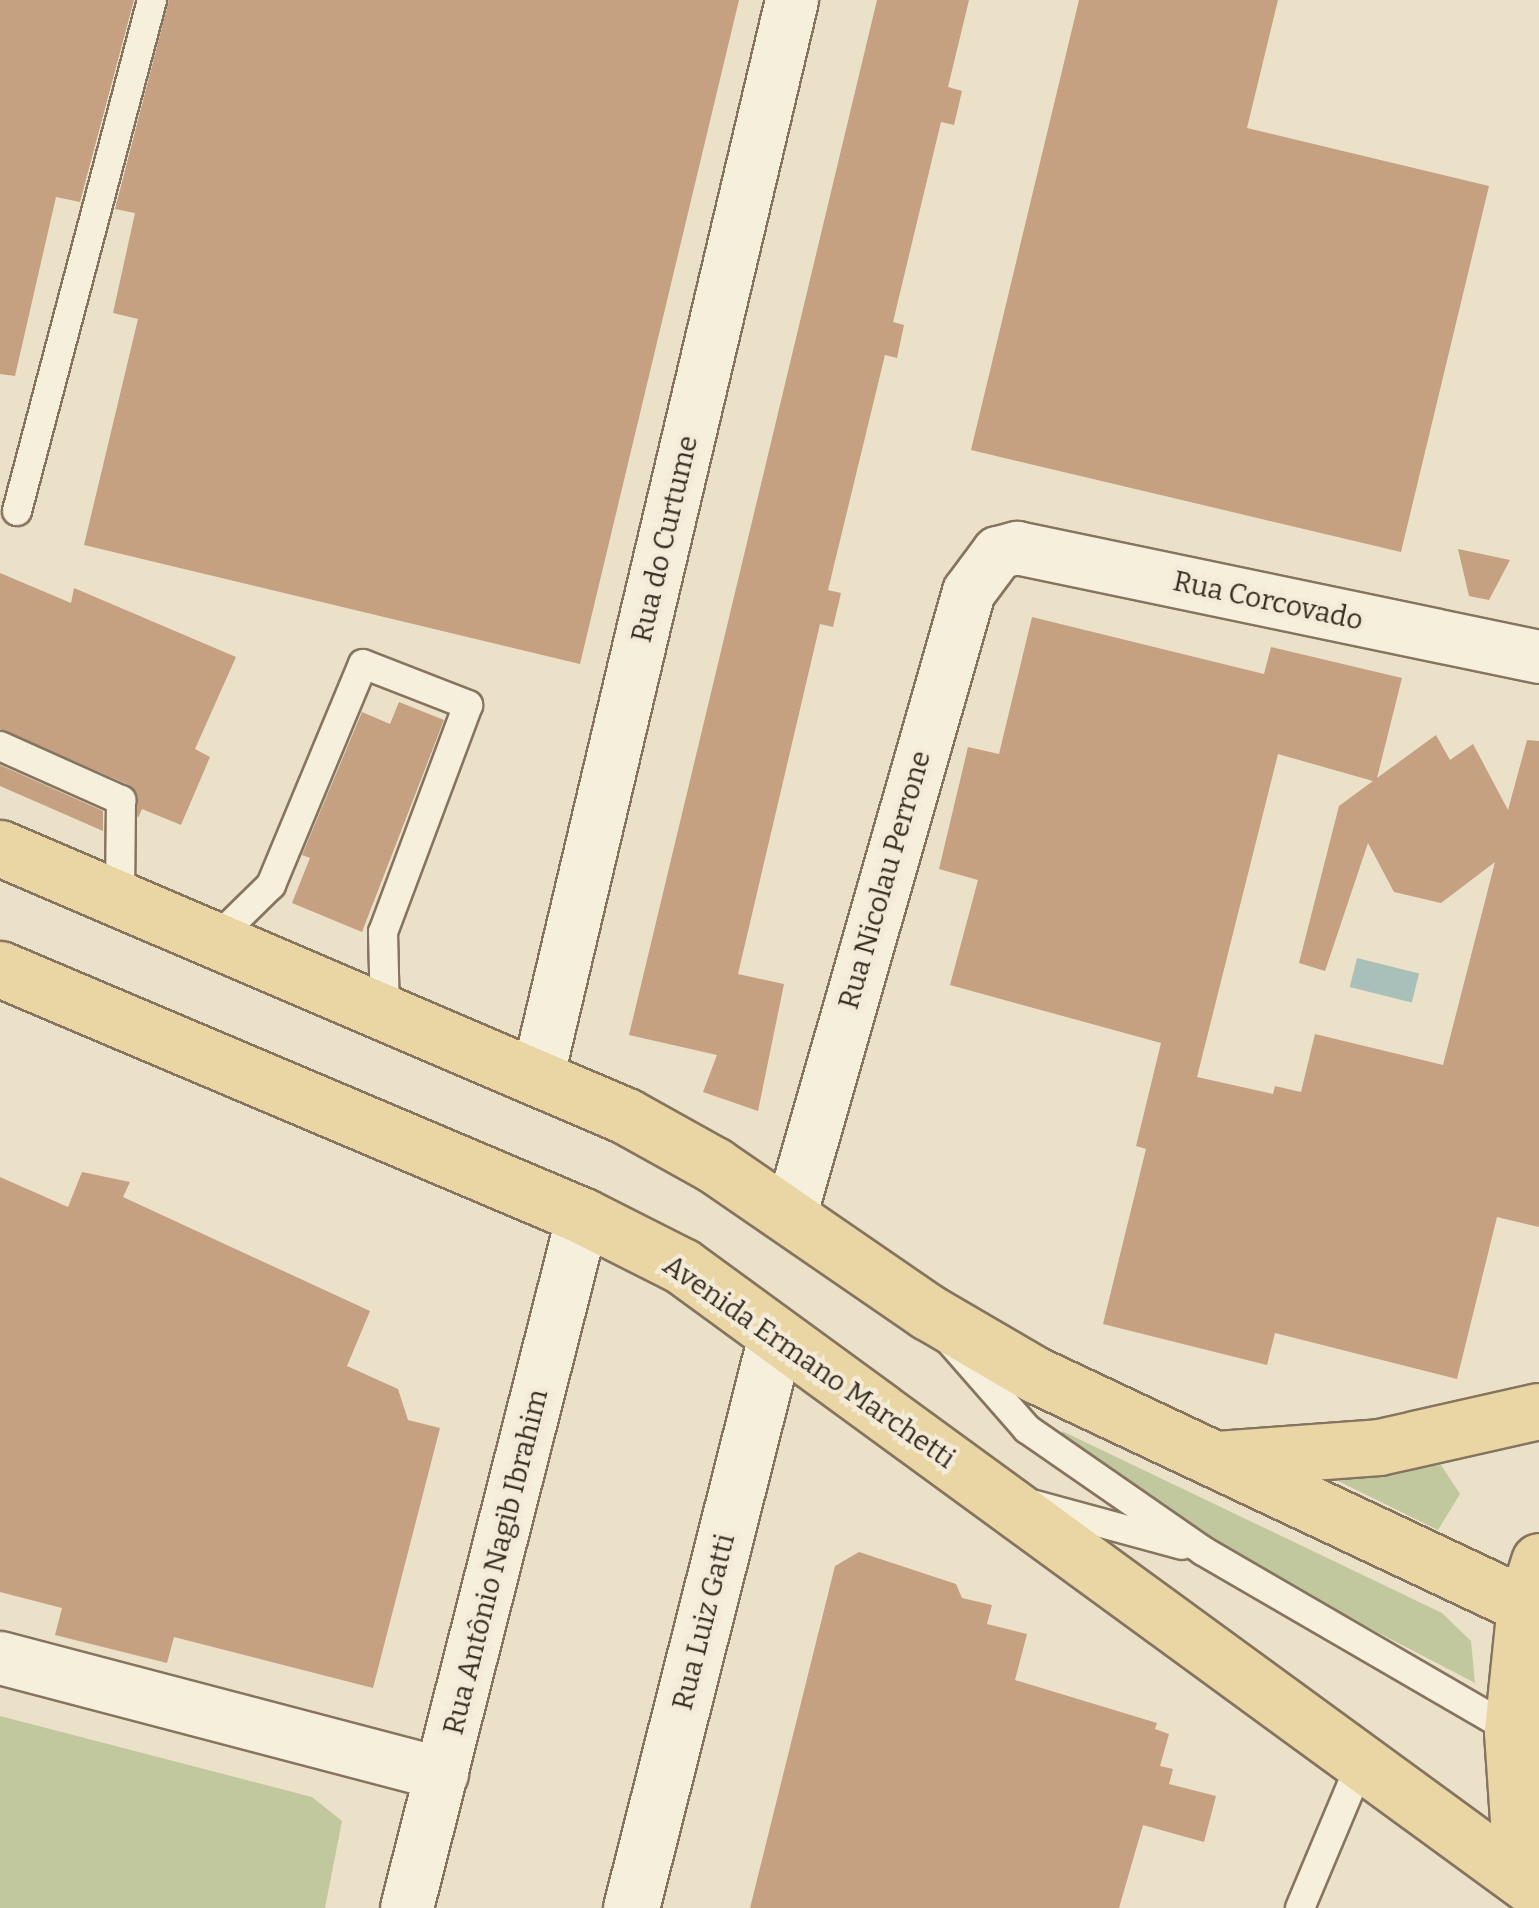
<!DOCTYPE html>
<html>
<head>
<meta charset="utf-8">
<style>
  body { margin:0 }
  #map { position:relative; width:1539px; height:1908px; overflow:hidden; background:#ebe1c8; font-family:Bitter,serif }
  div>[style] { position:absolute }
  .green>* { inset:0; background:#c2c89d }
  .water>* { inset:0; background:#a9bfb9; transform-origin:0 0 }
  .building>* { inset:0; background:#c5a081 }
  .roads { filter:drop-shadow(2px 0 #85745f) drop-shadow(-2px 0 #85745f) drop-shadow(0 2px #85745f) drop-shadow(0 -2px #85745f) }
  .service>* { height:28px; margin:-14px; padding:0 14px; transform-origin:14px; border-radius:14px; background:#f6efdb }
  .minor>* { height:52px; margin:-26px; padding:0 26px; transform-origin:26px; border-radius:26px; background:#f6efdb }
  .tertiary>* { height:55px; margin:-27.5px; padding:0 27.5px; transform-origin:27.5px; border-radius:27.5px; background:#f6efdb }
  .primary>* { height:55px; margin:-27.5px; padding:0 27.5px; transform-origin:27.5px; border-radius:27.5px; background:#ead6a4 }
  span { translate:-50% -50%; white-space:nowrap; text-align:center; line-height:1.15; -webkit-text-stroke:8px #f3ebd7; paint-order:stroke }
  .street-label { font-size:28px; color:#372c21 }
</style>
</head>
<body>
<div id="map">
  <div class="green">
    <i style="clip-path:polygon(1062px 1431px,1442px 1613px,1471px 1641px,1475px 1683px,1204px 1542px,1057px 1445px)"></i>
    <i style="clip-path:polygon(1441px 1465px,1460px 1494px,1438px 1530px,1334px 1479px)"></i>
    <i style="clip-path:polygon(0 1716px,312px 1797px,342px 1821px,325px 1908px,0 1908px)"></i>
  </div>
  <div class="water">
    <i style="left:1357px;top:958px;width:64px;height:30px;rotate:14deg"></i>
  </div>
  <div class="building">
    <i style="clip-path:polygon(0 0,134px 0,80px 202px,56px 197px,15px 376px,0 374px)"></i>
    <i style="clip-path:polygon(169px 0,739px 0,580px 664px,84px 545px,138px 319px,113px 313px,135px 213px,115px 209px)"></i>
    <i style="clip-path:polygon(877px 0,969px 0,948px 87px,962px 91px,954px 125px,941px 122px,893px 322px,904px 325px,897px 358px,885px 355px,828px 590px,841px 593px,833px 627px,820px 624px,738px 974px,784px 984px,758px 1111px,703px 1092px,717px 1055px,629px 1035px)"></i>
    <i style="clip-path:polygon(1079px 0,1278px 0,1247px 128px,1489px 186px,1401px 552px,971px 450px)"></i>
    <i style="clip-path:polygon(1458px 549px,1510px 560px,1489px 600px,1469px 596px)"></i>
    <i style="clip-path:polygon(0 573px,71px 603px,74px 588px,236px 657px,195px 749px,210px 757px,181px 825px,142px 809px,138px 818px,129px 785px,0 729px)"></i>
    <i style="clip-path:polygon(evenodd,1032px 617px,1264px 674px,1271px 647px,1402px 678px,1377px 778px,1436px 735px,1450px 760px,1473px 744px,1508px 810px,1527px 740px,1539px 741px,1539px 1227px,1497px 1217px,1457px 1379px,1275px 1333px,1267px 1365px,1103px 1324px,1146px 1149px,1136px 1146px,1161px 1043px,950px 985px,978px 880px,939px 869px,968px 747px,999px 754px,1032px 617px,1278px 754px,1373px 781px,1339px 806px,1299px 963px,1325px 971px,1368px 843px,1394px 892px,1441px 903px,1495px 862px,1443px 1065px,1315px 1034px,1301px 1092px,1275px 1086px,1273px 1094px,1197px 1077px,1278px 754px)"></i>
    <i style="clip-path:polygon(399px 702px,444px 720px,362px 932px,292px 903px,310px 858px,302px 855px,362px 712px,390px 724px)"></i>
    <i style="clip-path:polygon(0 765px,103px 811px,103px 831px,0 786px)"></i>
    <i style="clip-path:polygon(82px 1172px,130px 1182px,123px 1197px,370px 1311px,347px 1366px,398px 1389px,408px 1420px,440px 1428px,373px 1688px,174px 1637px,167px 1663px,55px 1635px,62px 1608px,0 1592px,0 1177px,68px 1207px)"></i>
    <i style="clip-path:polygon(859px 1552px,956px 1584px,962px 1598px,992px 1605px,987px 1624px,1027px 1634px,1015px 1680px,1157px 1723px,1155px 1729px,1169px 1734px,1160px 1766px,1173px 1769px,1169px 1784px,1216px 1796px,1204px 1842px,1143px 1825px,1119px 1908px,750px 1908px,835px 1566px)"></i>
  </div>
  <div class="roads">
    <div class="service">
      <i style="left:17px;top:511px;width:529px;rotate:-75.2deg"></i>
      <i style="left:0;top:746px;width:133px;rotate:24.1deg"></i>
      <i style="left:121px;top:800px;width:101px;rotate:90.6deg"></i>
      <i style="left:214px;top:941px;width:80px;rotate:-44.5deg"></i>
      <i style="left:271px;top:885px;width:239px;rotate:-67.4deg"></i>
      <i style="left:363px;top:664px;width:113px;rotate:21.3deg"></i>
      <i style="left:468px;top:705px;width:242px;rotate:110.5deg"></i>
      <i style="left:383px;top:932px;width:82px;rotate:88.6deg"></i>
      <i style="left:950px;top:1341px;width:117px;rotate:48.8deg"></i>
      <i style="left:1027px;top:1429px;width:214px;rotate:34.7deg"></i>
      <i style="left:1203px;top:1551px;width:365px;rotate:30.1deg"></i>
      <i style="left:1035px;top:1505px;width:152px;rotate:15.2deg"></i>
      <i style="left:1300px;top:1908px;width:157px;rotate:-67.2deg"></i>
    </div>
    <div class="minor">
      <i style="left:537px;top:1079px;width:1109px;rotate:-76.7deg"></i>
      <i style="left:790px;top:1217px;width:650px;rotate:-74.02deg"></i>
      <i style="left:969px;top:592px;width:49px;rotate:-53.4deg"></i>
      <i style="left:998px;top:553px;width:20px;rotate:-15deg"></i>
      <i style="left:1017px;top:548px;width:533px;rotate:11.79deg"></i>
      <i style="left:0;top:1658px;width:457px;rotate:14.7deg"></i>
      <i style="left:407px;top:1908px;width:714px;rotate:-75.73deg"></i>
    </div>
    <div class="tertiary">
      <i style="left:631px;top:1908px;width:590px;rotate:-75.78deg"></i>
    </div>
    <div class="primary">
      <i style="left:0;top:848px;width:681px;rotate:23.18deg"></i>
      <i style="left:626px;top:1116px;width:101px;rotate:29.1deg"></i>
      <i style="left:714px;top:1165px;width:260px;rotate:34.5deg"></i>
      <i style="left:928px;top:1312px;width:125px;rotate:30.3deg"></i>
      <i style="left:1036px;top:1375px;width:556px;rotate:25.23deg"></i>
      <i style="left:0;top:969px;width:633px;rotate:22.96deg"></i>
      <i style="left:583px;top:1216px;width:111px;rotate:26.8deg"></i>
      <i style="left:682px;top:1266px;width:1061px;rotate:36.15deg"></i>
      <i style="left:1217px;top:1459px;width:162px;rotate:-4.2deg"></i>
      <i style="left:1379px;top:1447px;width:164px;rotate:-12.7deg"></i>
      <i style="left:1522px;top:1879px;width:148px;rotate:-93.9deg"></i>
      <i style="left:1512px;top:1731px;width:126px;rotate:-84.1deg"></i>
      <i style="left:1525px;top:1606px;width:47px;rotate:-72.7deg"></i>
    </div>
  </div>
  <div class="street-label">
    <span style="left:665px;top:539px;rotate:-77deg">Rua do Curtume</span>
    <span style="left:1268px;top:601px;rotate:12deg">Rua Corcovado</span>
    <span style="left:885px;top:880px;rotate:-74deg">Rua Nicolau Perrone</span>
    <span style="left:809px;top:1362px;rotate:35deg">Avenida Ermano Marchetti</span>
    <span style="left:496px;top:1562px;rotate:-76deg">Rua Antônio Nagib Ibrahim</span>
    <span style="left:704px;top:1622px;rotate:-76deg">Rua Luiz Gatti</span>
  </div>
</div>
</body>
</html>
